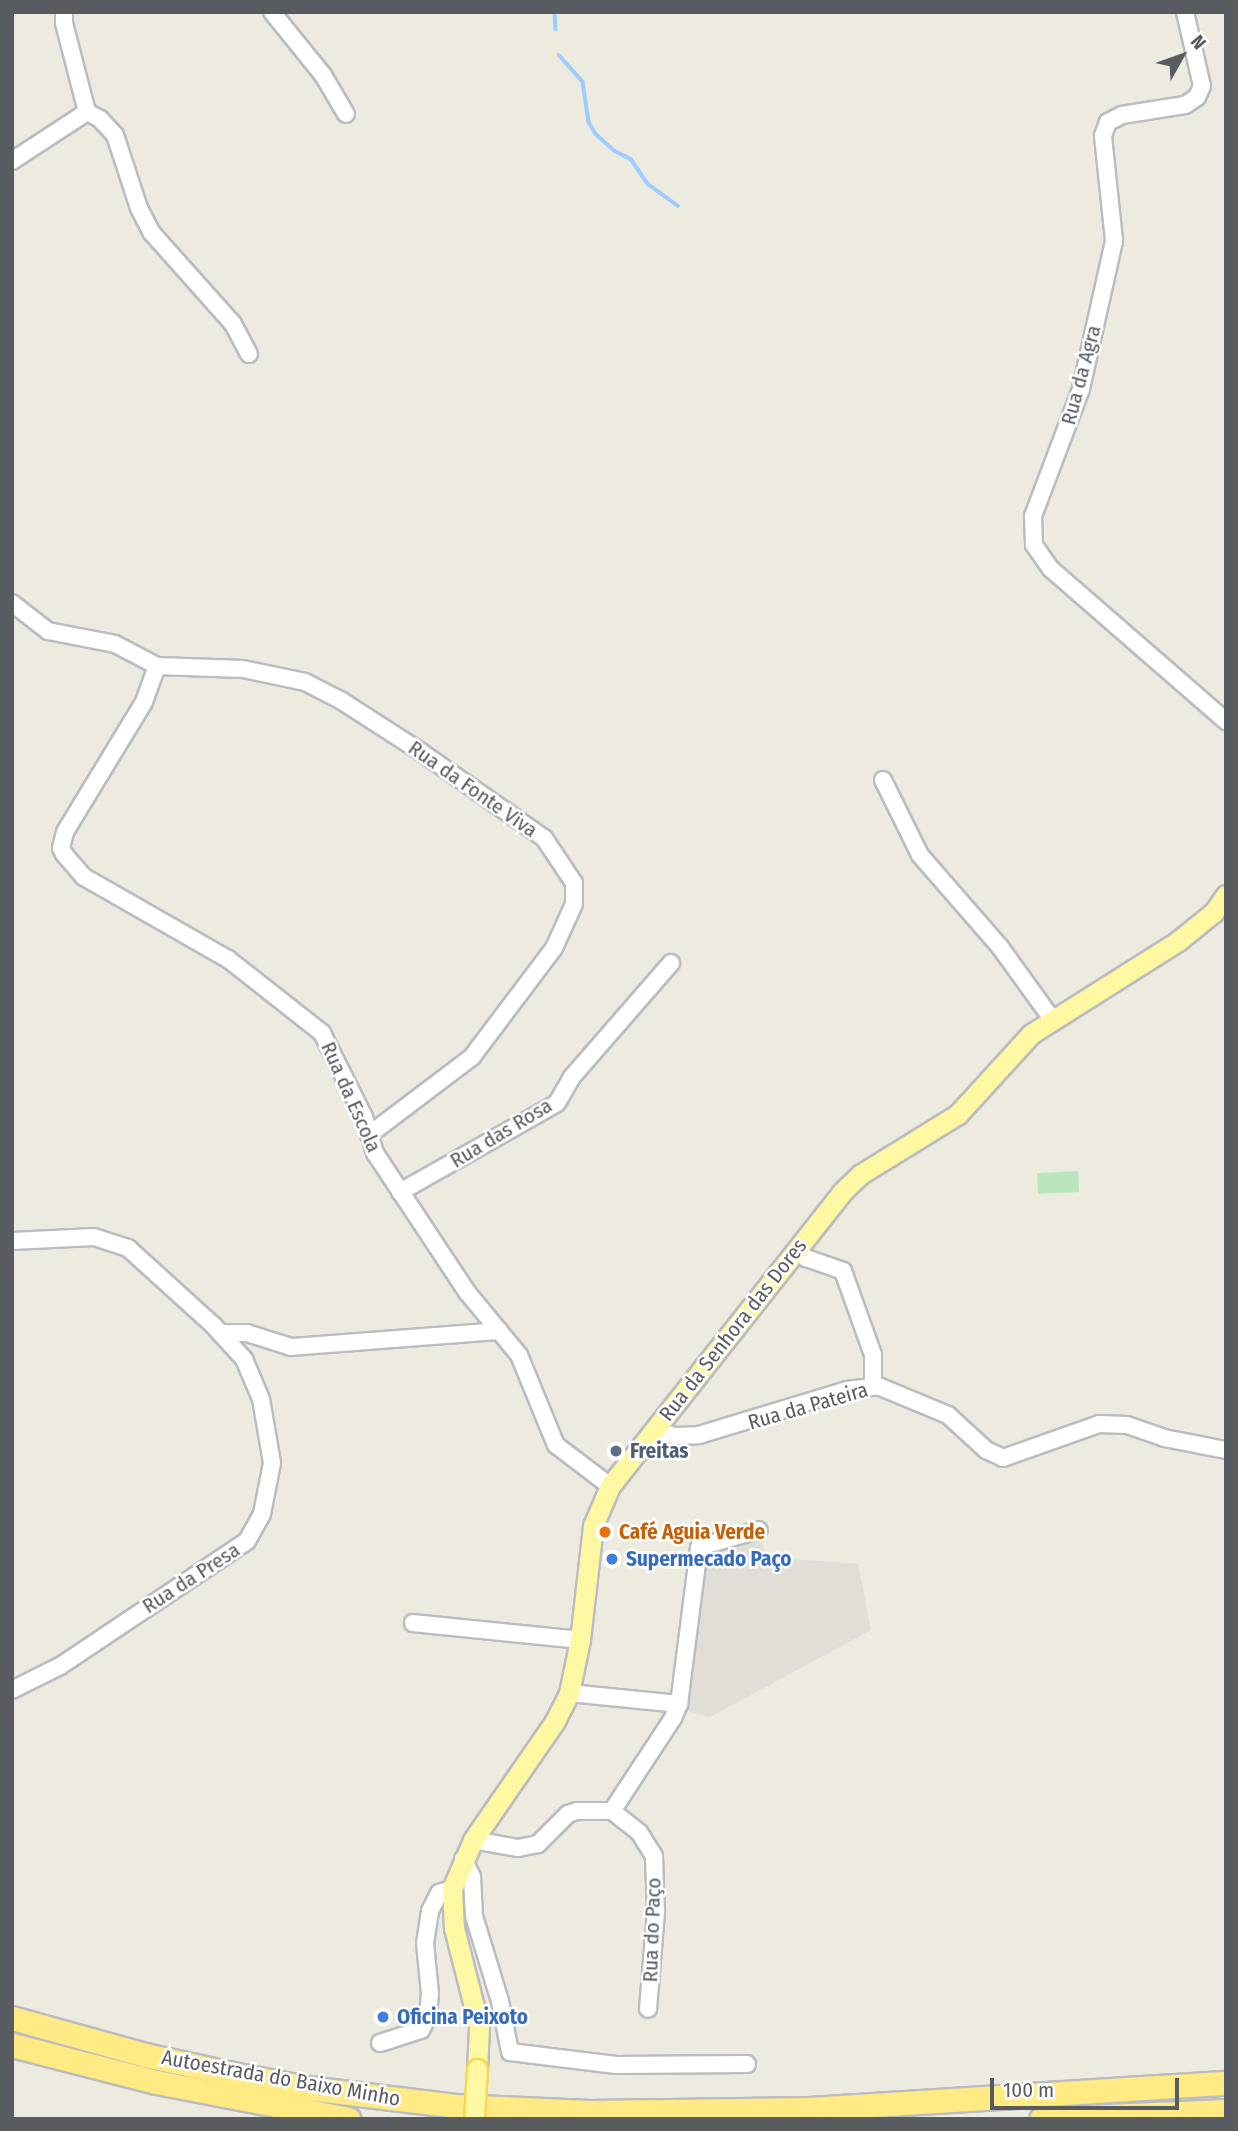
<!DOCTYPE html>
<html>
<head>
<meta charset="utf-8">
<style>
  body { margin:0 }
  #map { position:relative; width:1238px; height:2131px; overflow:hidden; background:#edebdf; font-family:"Fira Sans Condensed",sans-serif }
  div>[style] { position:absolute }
  .industrial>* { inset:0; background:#e0ded7 }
  .green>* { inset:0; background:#bae6be; transform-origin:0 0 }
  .stream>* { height:3.5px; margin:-1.75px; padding:0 1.75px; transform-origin:1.75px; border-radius:1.75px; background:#9dccff }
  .roads { filter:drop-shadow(2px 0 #babcc2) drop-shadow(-2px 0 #babcc2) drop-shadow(0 2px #babcc2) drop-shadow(0 -2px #babcc2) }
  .minor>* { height:16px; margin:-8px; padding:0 8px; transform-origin:8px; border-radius:8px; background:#fff }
  .major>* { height:19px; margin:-9.5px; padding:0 9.5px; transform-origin:9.5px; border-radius:9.5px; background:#fff8a2 }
  .highway>* { height:23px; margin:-11.5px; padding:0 11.5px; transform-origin:11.5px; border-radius:11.5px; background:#ffea84 }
  .bridges { filter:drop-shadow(2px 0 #f8d74d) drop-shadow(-2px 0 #f8d74d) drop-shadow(0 2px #f8d74d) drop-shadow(0 -2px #f8d74d) }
  .major-bridge>* { height:19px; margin:-9.5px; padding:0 9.5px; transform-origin:9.5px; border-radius:9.5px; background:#fff8a2 }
  .dots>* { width:19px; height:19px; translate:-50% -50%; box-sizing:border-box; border:4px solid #fff; border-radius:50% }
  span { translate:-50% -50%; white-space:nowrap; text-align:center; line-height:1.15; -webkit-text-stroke:5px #fff; paint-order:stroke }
  .street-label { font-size:21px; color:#585c61 }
  .service-label { font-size:21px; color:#4e5e75; font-weight:700 }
  .left { translate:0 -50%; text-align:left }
  .food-label { font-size:21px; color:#c56008; font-weight:700 }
  .shop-label { font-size:21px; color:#366cbe; font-weight:700 }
  .frame { position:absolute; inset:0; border:14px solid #585c61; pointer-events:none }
  .north { position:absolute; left:1147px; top:21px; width:70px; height:70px; -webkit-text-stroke:5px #fff; paint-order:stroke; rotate:50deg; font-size:19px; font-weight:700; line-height:28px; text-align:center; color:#585c61 }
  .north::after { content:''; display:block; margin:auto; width:24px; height:32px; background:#585c61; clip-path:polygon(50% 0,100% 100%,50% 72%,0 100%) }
  .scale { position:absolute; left:990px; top:2078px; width:189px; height:32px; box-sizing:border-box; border:4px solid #585c61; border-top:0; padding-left:9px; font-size:21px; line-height:24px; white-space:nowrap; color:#585c61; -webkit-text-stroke:5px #fff; paint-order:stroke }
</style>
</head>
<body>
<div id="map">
  <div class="industrial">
    <i style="clip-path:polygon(759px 1533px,766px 1557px,858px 1564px,871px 1630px,710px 1717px,683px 1710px,701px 1555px)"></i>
  </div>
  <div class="green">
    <i style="left:1078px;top:1171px;width:21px;height:41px;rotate:87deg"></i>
  </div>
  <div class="stream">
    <i style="left:555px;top:12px;width:17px;rotate:87deg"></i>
    <i style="left:559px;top:55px;width:36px;rotate:48deg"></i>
    <i style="left:583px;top:82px;width:40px;rotate:81.5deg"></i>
    <i style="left:589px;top:122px;width:14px;rotate:60deg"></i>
    <i style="left:596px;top:134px;width:25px;rotate:42deg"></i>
    <i style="left:615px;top:151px;width:18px;rotate:27deg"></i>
    <i style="left:631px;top:159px;width:30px;rotate:56deg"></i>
    <i style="left:648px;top:184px;width:37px;rotate:36deg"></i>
  </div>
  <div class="roads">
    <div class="minor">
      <i style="left:272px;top:12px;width:81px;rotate:51deg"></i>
      <i style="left:323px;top:75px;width:45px;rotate:59.5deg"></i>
      <i style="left:1185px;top:12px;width:76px;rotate:77.1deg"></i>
      <i style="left:1202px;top:86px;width:12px;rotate:114deg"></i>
      <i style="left:1197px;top:97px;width:14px;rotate:146deg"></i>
      <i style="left:1185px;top:105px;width:64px;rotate:171deg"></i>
      <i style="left:1122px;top:115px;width:16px;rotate:153deg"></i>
      <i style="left:1108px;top:122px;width:15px;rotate:110deg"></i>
      <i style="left:1103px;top:136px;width:106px;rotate:84deg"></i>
      <i style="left:1114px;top:241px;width:152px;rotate:102.6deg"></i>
      <i style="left:1081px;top:389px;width:136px;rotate:110.7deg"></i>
      <i style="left:1033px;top:516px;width:29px;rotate:88deg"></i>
      <i style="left:1034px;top:545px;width:29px;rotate:55deg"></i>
      <i style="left:1051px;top:569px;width:232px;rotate:41deg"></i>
      <i style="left:87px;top:112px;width:15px;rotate:28deg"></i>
      <i style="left:100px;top:119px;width:22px;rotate:47deg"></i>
      <i style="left:115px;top:135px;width:77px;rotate:71.8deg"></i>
      <i style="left:139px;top:208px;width:28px;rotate:63deg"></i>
      <i style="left:152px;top:233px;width:122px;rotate:48.3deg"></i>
      <i style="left:233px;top:324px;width:34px;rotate:62deg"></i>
      <i style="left:12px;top:161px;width:90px;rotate:-33.2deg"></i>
      <i style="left:87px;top:112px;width:92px;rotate:-104.5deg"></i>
      <i style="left:64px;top:23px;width:11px;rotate:-90deg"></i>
      <i style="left:12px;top:603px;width:46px;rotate:37.9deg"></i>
      <i style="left:48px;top:631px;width:68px;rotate:11deg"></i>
      <i style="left:115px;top:644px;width:47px;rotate:27.6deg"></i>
      <i style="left:157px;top:666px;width:86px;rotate:2deg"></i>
      <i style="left:243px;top:669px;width:63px;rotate:11.8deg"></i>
      <i style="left:305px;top:682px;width:42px;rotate:27.2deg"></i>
      <i style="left:342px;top:701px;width:94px;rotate:32.8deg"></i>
      <i style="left:421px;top:752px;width:150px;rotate:35deg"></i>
      <i style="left:544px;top:838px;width:54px;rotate:56.3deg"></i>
      <i style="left:574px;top:883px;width:21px;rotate:90deg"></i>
      <i style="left:574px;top:904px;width:48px;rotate:114.4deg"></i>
      <i style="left:554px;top:948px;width:136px;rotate:127deg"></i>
      <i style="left:472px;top:1057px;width:129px;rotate:142.9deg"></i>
      <i style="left:157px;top:666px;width:38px;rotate:110deg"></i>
      <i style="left:144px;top:702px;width:152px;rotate:121.3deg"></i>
      <i style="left:65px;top:832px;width:16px;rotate:104deg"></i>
      <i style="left:61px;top:848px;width:7px;rotate:63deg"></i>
      <i style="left:64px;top:854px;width:30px;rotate:49deg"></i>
      <i style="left:84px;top:877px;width:166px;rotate:29.7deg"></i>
      <i style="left:228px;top:959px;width:120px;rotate:38.2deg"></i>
      <i style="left:322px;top:1033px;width:94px;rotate:63.4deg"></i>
      <i style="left:364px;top:1117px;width:38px;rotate:73deg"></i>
      <i style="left:375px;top:1153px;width:167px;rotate:56.5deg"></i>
      <i style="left:467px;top:1292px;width:82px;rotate:50.5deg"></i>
      <i style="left:519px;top:1355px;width:97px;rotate:67.7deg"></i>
      <i style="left:556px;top:1445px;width:68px;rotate:37.2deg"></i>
      <i style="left:883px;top:780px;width:84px;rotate:63.7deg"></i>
      <i style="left:920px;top:855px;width:122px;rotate:49deg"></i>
      <i style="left:1000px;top:947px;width:89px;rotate:54.2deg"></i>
      <i style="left:400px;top:1192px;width:180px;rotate:-29.5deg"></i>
      <i style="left:557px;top:1103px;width:30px;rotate:-60deg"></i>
      <i style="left:572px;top:1077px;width:151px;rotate:-49deg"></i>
      <i style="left:12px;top:1241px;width:82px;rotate:-2.8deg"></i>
      <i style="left:94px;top:1237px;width:36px;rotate:18deg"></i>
      <i style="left:128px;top:1248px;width:116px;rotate:42.2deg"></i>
      <i style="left:214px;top:1326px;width:45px;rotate:47.7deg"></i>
      <i style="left:244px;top:1359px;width:43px;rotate:67deg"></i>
      <i style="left:261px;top:1399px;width:65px;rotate:80.2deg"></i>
      <i style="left:272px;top:1463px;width:52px;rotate:101.1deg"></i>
      <i style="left:262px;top:1514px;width:31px;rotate:119deg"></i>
      <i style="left:247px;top:1541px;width:225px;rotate:146.2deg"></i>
      <i style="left:60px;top:1666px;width:54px;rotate:153.4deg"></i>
      <i style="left:796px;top:1250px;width:13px;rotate:39deg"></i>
      <i style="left:806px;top:1258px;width:39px;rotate:19deg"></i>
      <i style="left:843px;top:1271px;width:89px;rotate:70.3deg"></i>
      <i style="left:873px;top:1355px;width:31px;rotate:90deg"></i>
      <i style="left:220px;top:1333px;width:27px"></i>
      <i style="left:247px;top:1333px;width:46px;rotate:17.7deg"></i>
      <i style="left:291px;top:1347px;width:209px;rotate:-4.4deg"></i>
      <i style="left:655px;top:1430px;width:21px;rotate:17deg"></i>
      <i style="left:675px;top:1436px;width:24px;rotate:-2deg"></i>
      <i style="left:699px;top:1435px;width:155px;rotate:-16.9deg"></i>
      <i style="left:847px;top:1390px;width:31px;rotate:-7deg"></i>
      <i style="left:878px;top:1386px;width:76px;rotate:22.5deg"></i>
      <i style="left:948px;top:1415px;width:52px;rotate:42.6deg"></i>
      <i style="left:986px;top:1450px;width:19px;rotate:25deg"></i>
      <i style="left:1003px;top:1458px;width:102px;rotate:-19.5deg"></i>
      <i style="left:1099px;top:1424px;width:28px;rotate:2deg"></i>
      <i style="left:1127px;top:1425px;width:39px;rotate:19deg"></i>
      <i style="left:1164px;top:1438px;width:63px;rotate:11deg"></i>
      <i style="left:413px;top:1623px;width:168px;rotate:5.8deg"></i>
      <i style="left:569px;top:1693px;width:111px;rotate:5.7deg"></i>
      <i style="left:612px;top:1811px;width:111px;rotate:-56.7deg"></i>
      <i style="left:673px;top:1718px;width:15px;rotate:-67deg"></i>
      <i style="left:679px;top:1704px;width:158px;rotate:-82.7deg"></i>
      <i style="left:699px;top:1547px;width:62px;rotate:-15.8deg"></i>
      <i style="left:473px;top:1840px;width:46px;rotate:10.1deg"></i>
      <i style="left:518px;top:1848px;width:20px;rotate:-11deg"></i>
      <i style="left:538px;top:1844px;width:42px;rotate:-45deg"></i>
      <i style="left:568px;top:1814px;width:9px;rotate:-18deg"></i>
      <i style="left:577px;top:1811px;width:35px"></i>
      <i style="left:612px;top:1811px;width:34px;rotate:38deg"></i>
      <i style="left:639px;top:1832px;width:28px;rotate:58deg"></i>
      <i style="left:654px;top:1856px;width:56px;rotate:88deg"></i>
      <i style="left:656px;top:1912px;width:97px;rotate:94.7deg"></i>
      <i style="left:463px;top:1859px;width:20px;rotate:63deg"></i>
      <i style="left:472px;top:1877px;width:39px;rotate:87deg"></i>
      <i style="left:474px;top:1916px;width:89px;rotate:73deg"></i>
      <i style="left:500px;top:2001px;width:52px;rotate:78.9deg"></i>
      <i style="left:510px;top:2052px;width:107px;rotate:7deg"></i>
      <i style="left:616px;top:2065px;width:131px;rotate:-0.4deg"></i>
      <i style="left:380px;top:2043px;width:43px;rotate:-17.6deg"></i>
      <i style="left:421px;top:2030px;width:16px;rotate:-63deg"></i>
      <i style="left:428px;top:2016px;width:22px;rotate:-85deg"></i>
      <i style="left:430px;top:1994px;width:51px;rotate:-95.6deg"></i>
      <i style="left:425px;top:1943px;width:32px;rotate:-81deg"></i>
      <i style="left:430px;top:1911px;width:20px;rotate:-63deg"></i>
      <i style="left:439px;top:1893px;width:14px;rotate:-17deg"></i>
    </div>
    <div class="major">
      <i style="left:477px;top:2069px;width:43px;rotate:-87.3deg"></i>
      <i style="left:479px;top:2026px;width:101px;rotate:-104.3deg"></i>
      <i style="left:454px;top:1928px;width:39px;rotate:-93deg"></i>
      <i style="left:452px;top:1889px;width:53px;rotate:-66.8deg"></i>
      <i style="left:473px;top:1840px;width:145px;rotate:-55.4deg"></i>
      <i style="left:555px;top:1721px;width:31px;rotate:-63deg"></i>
      <i style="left:569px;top:1693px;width:54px;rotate:-78.3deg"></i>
      <i style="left:580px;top:1640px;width:115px;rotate:-83.5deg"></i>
      <i style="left:593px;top:1526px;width:43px;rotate:-67deg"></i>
      <i style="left:610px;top:1486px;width:373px;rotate:-51.7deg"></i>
      <i style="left:841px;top:1193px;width:28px;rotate:-44deg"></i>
      <i style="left:861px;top:1174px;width:114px;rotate:-31.7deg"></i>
      <i style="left:958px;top:1114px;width:108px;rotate:-47.6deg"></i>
      <i style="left:1031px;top:1034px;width:174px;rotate:-32.3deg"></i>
      <i style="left:1178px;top:941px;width:46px;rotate:-38.9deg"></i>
      <i style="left:1214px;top:912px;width:21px;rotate:-55deg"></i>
    </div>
    <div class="highway">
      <i style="left:12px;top:2018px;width:138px;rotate:15.5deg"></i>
      <i style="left:145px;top:2055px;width:90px;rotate:12.2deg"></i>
      <i style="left:233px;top:2074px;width:76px;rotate:10.6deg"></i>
      <i style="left:308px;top:2088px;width:149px;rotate:6.9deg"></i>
      <i style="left:456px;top:2106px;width:134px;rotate:2.6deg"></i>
      <i style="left:590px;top:2112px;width:219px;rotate:-0.8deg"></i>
      <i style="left:809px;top:2109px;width:418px;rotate:-3.6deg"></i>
      <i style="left:12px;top:2045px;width:149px;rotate:14.4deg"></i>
      <i style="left:156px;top:2082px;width:196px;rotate:10.9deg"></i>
      <i style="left:1041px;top:2119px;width:185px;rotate:-2.5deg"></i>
    </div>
  </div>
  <div class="bridges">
    <div class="major-bridge">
      <i style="left:474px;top:2119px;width:50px;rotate:-86.6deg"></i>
    </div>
  </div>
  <div class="dots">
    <i style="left:616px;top:1451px;background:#5c6f8a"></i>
    <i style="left:605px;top:1532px;background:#e8710a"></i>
    <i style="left:612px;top:1559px;background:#3f7fe0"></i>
    <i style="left:383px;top:2017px;background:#3f7fe0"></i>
  </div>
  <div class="street-label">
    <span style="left:1081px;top:375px;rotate:-75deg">Rua da Agra</span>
    <span style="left:473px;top:789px;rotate:35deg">Rua da Fonte Viva</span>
    <span style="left:351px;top:1097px;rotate:66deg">Rua da Escola</span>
    <span style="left:501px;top:1133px;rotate:-31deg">Rua das Rosa</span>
    <span style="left:733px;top:1330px;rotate:-52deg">Rua da Senhora das Dores</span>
    <span style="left:808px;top:1406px;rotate:-16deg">Rua da Pateira</span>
    <span style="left:191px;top:1578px;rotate:-33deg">Rua da Presa</span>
    <span style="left:652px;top:1930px;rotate:-88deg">Rua do Paço</span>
    <span style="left:281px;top:2078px;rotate:10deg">Autoestrada do Baixo Minho</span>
  </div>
  <div class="service-label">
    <span class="left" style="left:630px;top:1451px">Freitas</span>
  </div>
  <div class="food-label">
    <span class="left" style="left:619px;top:1532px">Café Aguia Verde</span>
  </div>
  <div class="shop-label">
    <span class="left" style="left:626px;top:1559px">Supermecado Paço</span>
    <span class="left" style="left:397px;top:2017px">Oficina Peixoto</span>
  </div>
  <div class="frame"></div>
  <div class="north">N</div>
  <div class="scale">100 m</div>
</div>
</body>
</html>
